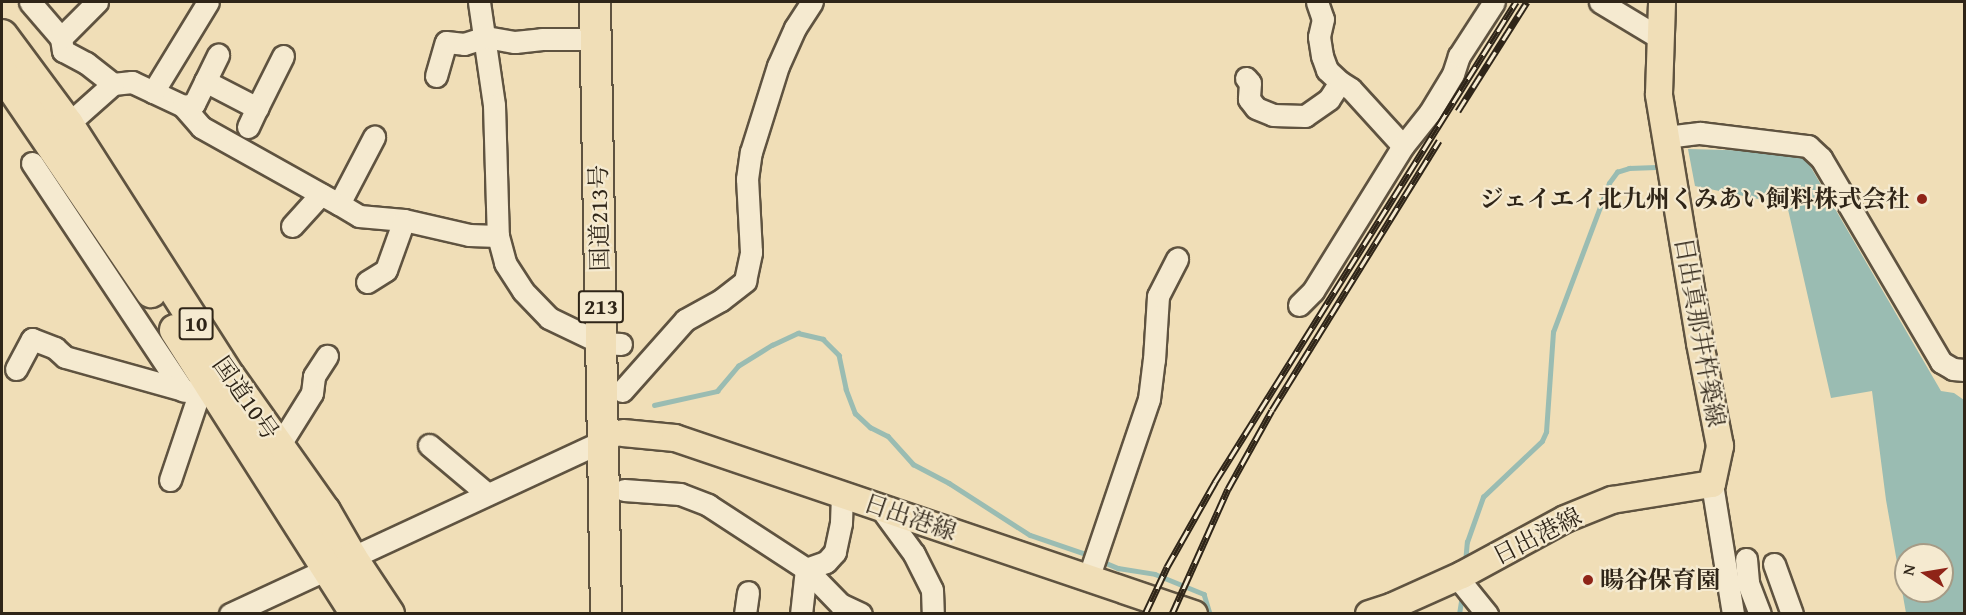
<!DOCTYPE html>
<html>
<head>
<meta charset="utf-8">
<style>
  body { margin:0 }
  #map { position:relative; width:1966px; height:615px; overflow:hidden; background:#f0deb7; font-family:"Gentium Book Plus","Noto Serif JP",serif }
  div>[style] { position:absolute }
  .water>* { inset:0; background:#9abcb2 }
  .stream>* { height:4.5px; margin:-2.25px; padding:0 2.25px; transform-origin:2.25px; border-radius:2.25px; background:#9abcb2 }
  .roads { filter:drop-shadow(2px 0 #5f5340) drop-shadow(-2px 0 #5f5340) drop-shadow(0 2px #5f5340) drop-shadow(0 -2px #5f5340) }
  .minor>* { height:21px; margin:-10.5px; padding:0 10.5px; transform-origin:10.5px; border-radius:10.5px; background:#f5ead0 }
  .major>* { height:26px; margin:-13px; padding:0 13px; transform-origin:13px; border-radius:13px; background:#f0deb7 }
  .highway>* { height:30px; margin:-15px; padding:0 15px; transform-origin:15px; border-radius:15px; background:#f0deb7 }
  .rail>* { height:7px; margin-top:-3.5px; transform-origin:0; background:repeating-linear-gradient(90deg,#f5ead0 0 14px,#2f2518 0 28px); box-sizing:border-box; border-block:2px solid #2f2518 }
  .dots>* { width:16px; height:16px; translate:-50% -50%; box-sizing:border-box; border:3px solid #f5ead0; border-radius:50% }
  span { translate:-50% -50%; white-space:nowrap; text-align:center; line-height:1.15; -webkit-text-stroke:4.5px #f5ead0; paint-order:stroke }
  .shield-label span { padding:2px 4px; background:#f5ead0; border:2px solid; border-radius:4px; -webkit-text-stroke-width:0 }
  .shield-label { font-size:22px; color:#2f2518; font-weight:700 }
  .poi-label { font-size:24px; color:#2f2518; font-weight:700 }
  .right { translate:-100% -50%; text-align:right }
  .left { translate:0 -50%; text-align:left }
  .street-label { font-size:24px; color:#2f2518 }
  .frame { position:absolute; inset:0; border:3px solid #2f2518; pointer-events:none }
  .north { position:absolute; left:1894px; top:543px; width:60px; height:60px; box-sizing:border-box; background:#f5ead0; border:2px solid #a69b86; border-radius:50%; rotate:282deg; font-size:16px; font-weight:700; line-height:24px; text-align:center; color:#2f2518 }
  .north::after { content:''; display:block; margin:auto; width:21px; height:27px; background:#8f2418; clip-path:polygon(50% 0,100% 100%,50% 72%,0 100%) }
</style>
</head>
<body>
<div id="map">
  <div class="water">
    <i style="clip-path:polygon(evenodd,1688px 149px,1802px 152px,1941px 391px,1954px 393px,1964px 400px,1964px 613px,1906px 613px,1886px 500px,1872px 391px,1831px 398px,1787px 205px,1695px 186px,1688px 149px,1906px 555px,1942px 555px,1942px 591px,1906px 591px,1906px 555px)"></i>
  </div>
  <div class="stream">
    <i style="left:654px;top:405px;width:65px;rotate:-12.5deg"></i>
    <i style="left:717px;top:391px;width:33px;rotate:-50deg"></i>
    <i style="left:738px;top:366px;width:40px;rotate:-32deg"></i>
    <i style="left:772px;top:345px;width:29px;rotate:-25deg"></i>
    <i style="left:798px;top:333px;width:26px;rotate:13deg"></i>
    <i style="left:823px;top:339px;width:23px;rotate:45deg"></i>
    <i style="left:839px;top:355px;width:35px;rotate:78deg"></i>
    <i style="left:846px;top:389px;width:26px;rotate:69deg"></i>
    <i style="left:855px;top:413px;width:21px;rotate:43deg"></i>
    <i style="left:870px;top:427px;width:20px;rotate:27deg"></i>
    <i style="left:888px;top:436px;width:38px;rotate:48deg"></i>
    <i style="left:913px;top:464px;width:41px;rotate:27.8deg"></i>
    <i style="left:949px;top:483px;width:96px;rotate:32.7deg"></i>
    <i style="left:1030px;top:535px;width:62px;rotate:18.7deg"></i>
    <i style="left:1099px;top:560px;width:21px;rotate:23deg"></i>
    <i style="left:1118px;top:568px;width:37px;rotate:9deg"></i>
    <i style="left:1155px;top:574px;width:53px;rotate:22.2deg"></i>
    <i style="left:1204px;top:594px;width:21px;rotate:73deg"></i>
    <i style="left:1465px;top:563px;width:21px;rotate:-85deg"></i>
    <i style="left:1467px;top:542px;width:48px;rotate:-70.4deg"></i>
    <i style="left:1483px;top:497px;width:81px;rotate:-43.5deg"></i>
    <i style="left:1542px;top:441px;width:10px;rotate:-66deg"></i>
    <i style="left:1546px;top:432px;width:100px;rotate:-86deg"></i>
    <i style="left:1553px;top:332px;width:159px;rotate:-69.4deg"></i>
    <i style="left:1609px;top:183px;width:14px;rotate:-54deg"></i>
    <i style="left:1617px;top:172px;width:13px;rotate:-18deg"></i>
    <i style="left:1629px;top:168px;width:34px;rotate:-2deg"></i>
    <i style="left:1459px;top:614px;width:18px;rotate:-81deg"></i>
  </div>
  <div class="roads">
    <div class="minor">
      <i style="left:30px;top:2px;width:48px;rotate:49.3deg"></i>
      <i style="left:479px;top:2px;width:104px;rotate:81.7deg"></i>
      <i style="left:494px;top:105px;width:131px;rotate:88.3deg"></i>
      <i style="left:498px;top:236px;width:28px;rotate:75deg"></i>
      <i style="left:505px;top:263px;width:33px;rotate:57deg"></i>
      <i style="left:523px;top:291px;width:37px;rotate:46deg"></i>
      <i style="left:549px;top:318px;width:58px;rotate:25.7deg"></i>
      <i style="left:601px;top:343px;width:20px;rotate:3deg"></i>
      <i style="left:1317px;top:2px;width:18px;rotate:71deg"></i>
      <i style="left:1323px;top:19px;width:18px;rotate:103deg"></i>
      <i style="left:1319px;top:37px;width:19px;rotate:81deg"></i>
      <i style="left:1322px;top:56px;width:15px;rotate:70deg"></i>
      <i style="left:1327px;top:70px;width:18px;rotate:43deg"></i>
      <i style="left:1600px;top:2px;width:70px;rotate:31deg"></i>
      <i style="left:436px;top:76px;width:35px;rotate:-74deg"></i>
      <i style="left:446px;top:42px;width:18px;rotate:6deg"></i>
      <i style="left:464px;top:44px;width:23px;rotate:-18deg"></i>
      <i style="left:486px;top:37px;width:29px;rotate:10deg"></i>
      <i style="left:515px;top:42px;width:27px;rotate:-6deg"></i>
      <i style="left:542px;top:39px;width:53px"></i>
      <i style="left:1246px;top:78px;width:6px;rotate:51deg"></i>
      <i style="left:1250px;top:83px;width:16px;rotate:94deg"></i>
      <i style="left:1249px;top:99px;width:11px;rotate:52deg"></i>
      <i style="left:1256px;top:108px;width:18px;rotate:22deg"></i>
      <i style="left:1273px;top:115px;width:32px;rotate:2deg"></i>
      <i style="left:1305px;top:116px;width:29px;rotate:-35deg"></i>
      <i style="left:1329px;top:99px;width:20px;rotate:-57deg"></i>
      <i style="left:1340px;top:82px;width:13px;rotate:32deg"></i>
      <i style="left:1351px;top:89px;width:77px;rotate:47.6deg"></i>
      <i style="left:205px;top:81px;width:59px;rotate:27.4deg"></i>
      <i style="left:257px;top:108px;width:58px;rotate:-63.4deg"></i>
      <i style="left:113px;top:84px;width:19px;rotate:-6deg"></i>
      <i style="left:132px;top:82px;width:56px;rotate:25.2deg"></i>
      <i style="left:183px;top:106px;width:28px;rotate:49deg"></i>
      <i style="left:201px;top:127px;width:158px;rotate:29.2deg"></i>
      <i style="left:339px;top:204px;width:76px;rotate:-62.4deg"></i>
      <i style="left:153px;top:92px;width:105px;rotate:-58.6deg"></i>
      <i style="left:183px;top:106px;width:11px;rotate:-10deg"></i>
      <i style="left:194px;top:104px;width:55px;rotate:-63.9deg"></i>
      <i style="left:68px;top:124px;width:60px;rotate:-41.6deg"></i>
      <i style="left:113px;top:84px;width:34px;rotate:-142deg"></i>
      <i style="left:86px;top:63px;width:26px;rotate:-152deg"></i>
      <i style="left:63px;top:51px;width:13px;rotate:-99deg"></i>
      <i style="left:61px;top:38px;width:51px;rotate:-45deg"></i>
      <i style="left:248px;top:127px;width:21px;rotate:-65deg"></i>
      <i style="left:1666px;top:137px;width:34px;rotate:-7deg"></i>
      <i style="left:1700px;top:133px;width:109px;rotate:6.9deg"></i>
      <i style="left:1808px;top:146px;width:18px;rotate:43deg"></i>
      <i style="left:1821px;top:158px;width:237px;rotate:59.5deg"></i>
      <i style="left:1941px;top:362px;width:14px;rotate:30deg"></i>
      <i style="left:1953px;top:369px;width:11px;rotate:5deg"></i>
      <i style="left:32px;top:163px;width:273px;rotate:56.4deg"></i>
      <i style="left:339px;top:204px;width:23px;rotate:31deg"></i>
      <i style="left:359px;top:216px;width:45px;rotate:5.1deg"></i>
      <i style="left:404px;top:220px;width:67px;rotate:13deg"></i>
      <i style="left:469px;top:235px;width:29px;rotate:2deg"></i>
      <i style="left:292px;top:226px;width:43px;rotate:-47.8deg"></i>
      <i style="left:367px;top:282px;width:22px;rotate:-32deg"></i>
      <i style="left:386px;top:270px;width:53px;rotate:-70.2deg"></i>
      <i style="left:1299px;top:305px;width:20px;rotate:-45deg"></i>
      <i style="left:1313px;top:291px;width:171px;rotate:-58.2deg"></i>
      <i style="left:1403px;top:146px;width:43px;rotate:-51.5deg"></i>
      <i style="left:1430px;top:112px;width:44px;rotate:-58.8deg"></i>
      <i style="left:1453px;top:74px;width:19px;rotate:-72deg"></i>
      <i style="left:1459px;top:56px;width:64px;rotate:-57.1deg"></i>
      <i style="left:16px;top:369px;width:34px;rotate:-62deg"></i>
      <i style="left:32px;top:339px;width:25px;rotate:21deg"></i>
      <i style="left:55px;top:348px;width:13px;rotate:42deg"></i>
      <i style="left:65px;top:357px;width:127px;rotate:15.6deg"></i>
      <i style="left:622px;top:391px;width:95px;rotate:-48.4deg"></i>
      <i style="left:685px;top:320px;width:41px;rotate:-29.1deg"></i>
      <i style="left:721px;top:300px;width:31px;rotate:-38deg"></i>
      <i style="left:745px;top:281px;width:30px;rotate:-78deg"></i>
      <i style="left:751px;top:252px;width:73px;rotate:-93.1deg"></i>
      <i style="left:747px;top:179px;width:27px;rotate:-82deg"></i>
      <i style="left:751px;top:152px;width:90px;rotate:-72.6deg"></i>
      <i style="left:778px;top:66px;width:42px;rotate:-65.9deg"></i>
      <i style="left:795px;top:28px;width:31px;rotate:-57deg"></i>
      <i style="left:429px;top:445px;width:75px;rotate:40.1deg"></i>
      <i style="left:279px;top:446px;width:62px;rotate:-58.1deg"></i>
      <i style="left:312px;top:393px;width:17px;rotate:-83deg"></i>
      <i style="left:314px;top:376px;width:24px;rotate:-57deg"></i>
      <i style="left:170px;top:480px;width:91px;rotate:-71.4deg"></i>
      <i style="left:199px;top:394px;width:15px;rotate:-48deg"></i>
      <i style="left:1712px;top:484px;width:132px;rotate:80.8deg"></i>
      <i style="left:624px;top:490px;width:56px;rotate:4.1deg"></i>
      <i style="left:680px;top:494px;width:30px;rotate:21deg"></i>
      <i style="left:708px;top:505px;width:117px;rotate:33.1deg"></i>
      <i style="left:806px;top:569px;width:45px;rotate:96.3deg"></i>
      <i style="left:842px;top:494px;width:29px;rotate:92deg"></i>
      <i style="left:841px;top:523px;width:30px;rotate:102deg"></i>
      <i style="left:835px;top:552px;width:13px;rotate:132deg"></i>
      <i style="left:826px;top:562px;width:21px;rotate:161deg"></i>
      <i style="left:806px;top:569px;width:49px;rotate:45.8deg"></i>
      <i style="left:840px;top:604px;width:23px;rotate:25deg"></i>
      <i style="left:879px;top:506px;width:59px;rotate:53.9deg"></i>
      <i style="left:914px;top:554px;width:40px;rotate:63.4deg"></i>
      <i style="left:932px;top:590px;width:24px;rotate:88deg"></i>
      <i style="left:1746px;top:559px;width:24px;rotate:85deg"></i>
      <i style="left:1748px;top:583px;width:33px;rotate:69deg"></i>
      <i style="left:1774px;top:564px;width:53px;rotate:70.2deg"></i>
      <i style="left:1457px;top:577px;width:48px;rotate:51deg"></i>
      <i style="left:1088px;top:579px;width:190px;rotate:-71.3deg"></i>
      <i style="left:1149px;top:399px;width:39px;rotate:-83deg"></i>
      <i style="left:1154px;top:360px;width:64px;rotate:-86.4deg"></i>
      <i style="left:1158px;top:296px;width:42px;rotate:-62.8deg"></i>
      <i style="left:230px;top:614px;width:422px;rotate:-24.9deg"></i>
      <i style="left:745px;top:614px;width:22px;rotate:-82deg"></i>
    </div>
    <div class="major">
      <i style="left:623px;top:433px;width:52px;rotate:5.5deg"></i>
      <i style="left:675px;top:438px;width:548px;rotate:18.73deg"></i>
      <i style="left:1369px;top:614px;width:25px;rotate:-18deg"></i>
      <i style="left:1393px;top:606px;width:76px;rotate:-24.2deg"></i>
      <i style="left:1462px;top:575px;width:117px;rotate:-28.5deg"></i>
      <i style="left:1565px;top:519px;width:51px;rotate:-22deg"></i>
      <i style="left:1612px;top:500px;width:101px;rotate:-9.1deg"></i>
      <i style="left:1712px;top:484px;width:39px;rotate:-78deg"></i>
      <i style="left:1720px;top:446px;width:105px;rotate:-101deg"></i>
      <i style="left:1700px;top:343px;width:252px;rotate:-99.4deg"></i>
      <i style="left:1659px;top:94px;width:92px;rotate:-88.1deg"></i>
    </div>
    <div class="highway">
      <i style="left:595px;top:2px;width:612px;rotate:88.97deg"></i>
      <i style="left:2px;top:35px;width:111px;rotate:53.4deg"></i>
      <i style="left:68px;top:124px;width:300px;rotate:57.4deg"></i>
      <i style="left:230px;top:377px;width:164px;rotate:54.7deg"></i>
      <i style="left:325px;top:511px;width:54px;rotate:60.1deg"></i>
      <i style="left:352px;top:558px;width:67px;rotate:56.5deg"></i>
      <i style="left:2px;top:73px;width:265px;rotate:55.8deg"></i>
      <i style="left:175px;top:330px;width:337px;rotate:57.5deg"></i>
    </div>
  </div>
  <div class="rail">
    <i style="left:1458px;top:111px;width:129px;rotate:-57.7deg"></i>
    <i style="left:1145px;top:614px;width:52px;rotate:-64.9deg"></i>
    <i style="left:1167px;top:567px;width:98px;rotate:-60.5deg"></i>
    <i style="left:1215px;top:482px;width:567px;rotate:-57.91deg"></i>
    <i style="left:1172px;top:614px;width:137px;rotate:-65.9deg"></i>
    <i style="left:1228px;top:489px;width:90px;rotate:-60.9deg"></i>
    <i style="left:1272px;top:410px;width:317px;rotate:-58.2deg"></i>
  </div>
  <div class="dots">
    <i style="left:1922px;top:199px;background:#8f2418"></i>
    <i style="left:1588px;top:580px;background:#8f2418"></i>
  </div>
  <div class="shield-label">
    <span style="left:601px;top:307px">213</span>
    <span style="left:196px;top:324px">10</span>
  </div>
  <div class="poi-label">
    <span class="right" style="left:1910px;top:199px">ジェイエイ北九州くみあい飼料株式会社</span>
    <span class="left" style="left:1600px;top:580px">暘谷保育園</span>
  </div>
  <div class="street-label">
    <span style="left:599px;top:218px;rotate:-91deg">国道213号</span>
    <span style="left:1700px;top:332px;rotate:80deg">日出真那井杵築線</span>
    <span style="left:246px;top:398px;rotate:55deg">国道10号</span>
    <span style="left:910px;top:517px;rotate:19deg">日出港線</span>
    <span style="left:1537px;top:536px;rotate:-27deg">日出港線</span>
  </div>
  <div class="frame"></div>
  <div class="north">N</div>
</div>
</body>
</html>
